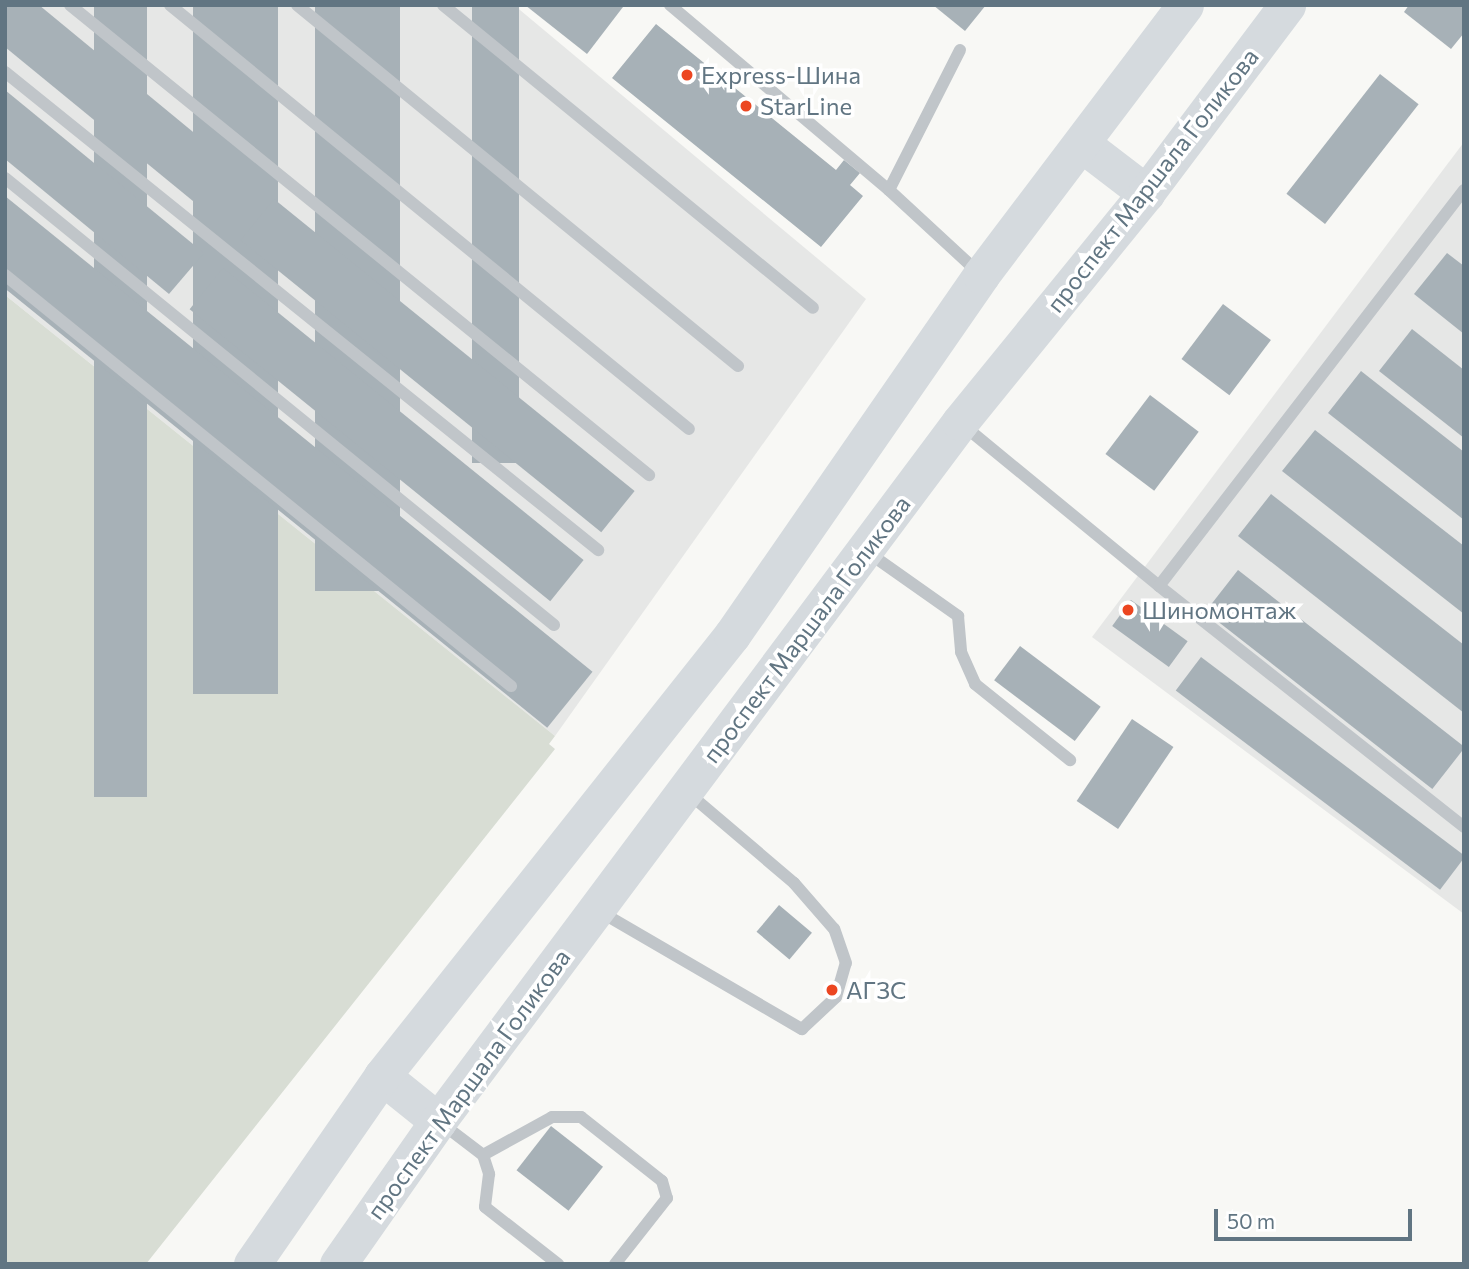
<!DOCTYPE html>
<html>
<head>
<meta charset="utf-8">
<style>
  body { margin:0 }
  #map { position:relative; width:1469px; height:1269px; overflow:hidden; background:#f8f8f5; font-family:Commissioner,sans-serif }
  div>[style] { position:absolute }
  .built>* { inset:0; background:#e6e7e6 }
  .green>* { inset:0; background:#d8ddd4 }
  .building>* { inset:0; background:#a7b1b7; transform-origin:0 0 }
  .lane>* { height:12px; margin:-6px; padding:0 6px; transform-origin:6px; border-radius:6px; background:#c0c5c9 }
  .secondary>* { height:37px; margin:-18.5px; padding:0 18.5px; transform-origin:18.5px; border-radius:18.5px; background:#d5dade }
  .dots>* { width:19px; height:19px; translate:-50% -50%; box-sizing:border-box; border:4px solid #fff; border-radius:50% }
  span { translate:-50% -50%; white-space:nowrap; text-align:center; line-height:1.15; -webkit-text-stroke:7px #fff; paint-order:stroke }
  .poi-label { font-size:24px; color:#617582 }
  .left { translate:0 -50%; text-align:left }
  .street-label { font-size:24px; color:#617582 }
  .frame { position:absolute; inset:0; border:7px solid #617582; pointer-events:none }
  .scale { position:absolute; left:1214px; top:1209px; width:198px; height:32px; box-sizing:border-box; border:4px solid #617582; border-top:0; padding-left:9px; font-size:21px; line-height:24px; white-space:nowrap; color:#617582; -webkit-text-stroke:5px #fff; paint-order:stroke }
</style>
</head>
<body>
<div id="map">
  <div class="built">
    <i style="clip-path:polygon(5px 5px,514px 5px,866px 299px,555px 736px,5px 295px)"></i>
    <i style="clip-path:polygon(1464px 142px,1464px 914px,1092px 637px)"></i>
  </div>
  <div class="green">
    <i style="clip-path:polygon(5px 295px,555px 736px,549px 744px,555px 749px,146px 1264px,5px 1264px)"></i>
  </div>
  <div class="building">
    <i style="clip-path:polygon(5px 5px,39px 5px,255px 183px,221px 224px,5px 47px)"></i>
    <i style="left:94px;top:5px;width:53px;height:792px"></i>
    <i style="left:193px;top:5px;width:85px;height:689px"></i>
    <i style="left:315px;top:5px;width:85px;height:586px"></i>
    <i style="left:472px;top:5px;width:47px;height:458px"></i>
    <i style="clip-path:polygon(525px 5px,621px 5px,623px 7px,587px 54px)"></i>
    <i style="clip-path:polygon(933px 5px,986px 5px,965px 31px)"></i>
    <i style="clip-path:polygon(1409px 5px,1464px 5px,1464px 33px,1451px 49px,1404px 12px)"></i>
    <i style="clip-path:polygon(656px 24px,836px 170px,844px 160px,860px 173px,850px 185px,863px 196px,821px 247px,612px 78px)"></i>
    <i style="left:1380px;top:74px;width:49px;height:152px;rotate:38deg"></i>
    <i style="clip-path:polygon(5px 90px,204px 253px,169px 294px,5px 159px)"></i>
    <i style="left:5px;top:196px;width:756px;height:72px;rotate:39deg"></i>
    <i style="left:274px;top:199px;width:464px;height:53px;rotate:39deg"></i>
    <i style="clip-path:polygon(1447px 253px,1464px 266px,1464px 334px,1414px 294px)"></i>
    <i style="left:223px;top:268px;width:464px;height:53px;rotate:39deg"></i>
    <i style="left:1223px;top:304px;width:60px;height:69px;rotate:37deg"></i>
    <i style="clip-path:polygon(1412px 329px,1464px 370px,1464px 438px,1379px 371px)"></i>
    <i style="clip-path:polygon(1361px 371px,1464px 452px,1464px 520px,1328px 413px)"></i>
    <i style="left:1150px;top:395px;width:61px;height:74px;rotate:37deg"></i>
    <i style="clip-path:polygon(1315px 430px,1464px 546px,1464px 614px,1282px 471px)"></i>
    <i style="clip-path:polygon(1271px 494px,1464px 645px,1464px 713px,1238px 536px)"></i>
    <i style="left:1238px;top:570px;width:288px;height:53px;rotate:38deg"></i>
    <i style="left:1131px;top:600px;width:70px;height:32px;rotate:36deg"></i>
    <i style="left:1020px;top:646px;width:101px;height:43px;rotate:37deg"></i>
    <i style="left:1201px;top:657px;width:331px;height:42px;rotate:37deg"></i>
    <i style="left:1132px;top:719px;width:50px;height:99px;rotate:34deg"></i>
    <i style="left:779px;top:905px;width:43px;height:35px;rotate:40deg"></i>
    <i style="left:551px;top:1126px;width:66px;height:56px;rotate:38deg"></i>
  </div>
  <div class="lane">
    <i style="left:70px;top:5px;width:746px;rotate:39.07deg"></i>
    <i style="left:170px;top:5px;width:670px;rotate:39.25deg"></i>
    <i style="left:297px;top:5px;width:570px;rotate:39.3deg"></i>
    <i style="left:443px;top:5px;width:478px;rotate:39.3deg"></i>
    <i style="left:670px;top:5px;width:287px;rotate:40.2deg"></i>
    <i style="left:889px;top:190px;width:122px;rotate:42.7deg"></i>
    <i style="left:5px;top:72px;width:762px;rotate:38.87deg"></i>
    <i style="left:5px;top:178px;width:708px;rotate:39.15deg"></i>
    <i style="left:889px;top:190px;width:157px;rotate:-63.1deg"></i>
    <i style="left:5px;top:275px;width:652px;rotate:39.09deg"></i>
    <i style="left:963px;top:425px;width:254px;rotate:39.4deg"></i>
    <i style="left:1159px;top:586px;width:500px;rotate:-52.4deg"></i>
    <i style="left:866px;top:551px;width:113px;rotate:35.2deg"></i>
    <i style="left:958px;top:616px;width:36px;rotate:85deg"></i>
    <i style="left:961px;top:652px;width:35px;rotate:66deg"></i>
    <i style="left:975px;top:684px;width:122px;rotate:38.7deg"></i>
    <i style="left:1159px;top:586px;width:389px;rotate:38.3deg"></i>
    <i style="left:599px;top:911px;width:235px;rotate:30.2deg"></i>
    <i style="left:802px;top:1029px;width:47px;rotate:-43.3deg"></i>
    <i style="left:836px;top:997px;width:35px;rotate:-74deg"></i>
    <i style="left:846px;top:963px;width:36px;rotate:-109deg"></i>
    <i style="left:834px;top:929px;width:61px;rotate:-131deg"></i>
    <i style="left:794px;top:883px;width:142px;rotate:-139.6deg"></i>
    <i style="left:441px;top:1123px;width:53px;rotate:37.3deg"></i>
    <i style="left:483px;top:1155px;width:20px;rotate:72deg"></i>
    <i style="left:489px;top:1174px;width:33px;rotate:97deg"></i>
    <i style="left:485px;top:1207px;width:93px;rotate:38deg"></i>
    <i style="left:483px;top:1155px;width:79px;rotate:-28.8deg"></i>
    <i style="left:552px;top:1117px;width:29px"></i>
    <i style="left:581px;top:1117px;width:103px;rotate:38.3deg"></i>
    <i style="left:662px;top:1181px;width:18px;rotate:74deg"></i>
    <i style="left:667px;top:1198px;width:84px;rotate:128.2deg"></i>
  </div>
  <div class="secondary">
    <i style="left:1082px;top:144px;width:81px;rotate:37.4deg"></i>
    <i style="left:382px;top:1076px;width:72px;rotate:38.8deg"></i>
    <i style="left:252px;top:1264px;width:229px;rotate:-55.3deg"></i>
    <i style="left:382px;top:1076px;width:563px;rotate:-51.56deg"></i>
    <i style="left:732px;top:635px;width:438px;rotate:-55.3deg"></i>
    <i style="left:981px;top:275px;width:338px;rotate:-52.9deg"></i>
    <i style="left:338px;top:1264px;width:174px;rotate:-55deg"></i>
    <i style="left:438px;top:1121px;width:872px;rotate:-53.25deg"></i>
    <i style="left:960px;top:422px;width:295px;rotate:-50.9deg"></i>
    <i style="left:1146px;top:193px;width:235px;rotate:-53.1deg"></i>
  </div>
  <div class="dots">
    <i style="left:687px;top:75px;background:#ec4621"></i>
    <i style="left:746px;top:106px;background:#ec4621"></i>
    <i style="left:1128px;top:610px;background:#ec4621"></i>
    <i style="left:832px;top:990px;background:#ec4621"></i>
  </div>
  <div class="poi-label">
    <span class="left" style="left:701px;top:75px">Express-Шина</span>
    <span class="left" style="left:760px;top:106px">StarLine</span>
    <span class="left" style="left:1142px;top:610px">Шиномонтаж</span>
    <span class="left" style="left:846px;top:990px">АГЗС</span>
  </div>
  <div class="street-label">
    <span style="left:1152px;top:180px;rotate:-52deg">проспект Маршала Голикова</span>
    <span style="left:806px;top:629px;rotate:-53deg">проспект Маршала Голикова</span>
    <span style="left:468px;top:1084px;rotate:-54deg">проспект Маршала Голикова</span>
  </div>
  <div class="frame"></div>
  <div class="scale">50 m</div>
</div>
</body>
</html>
